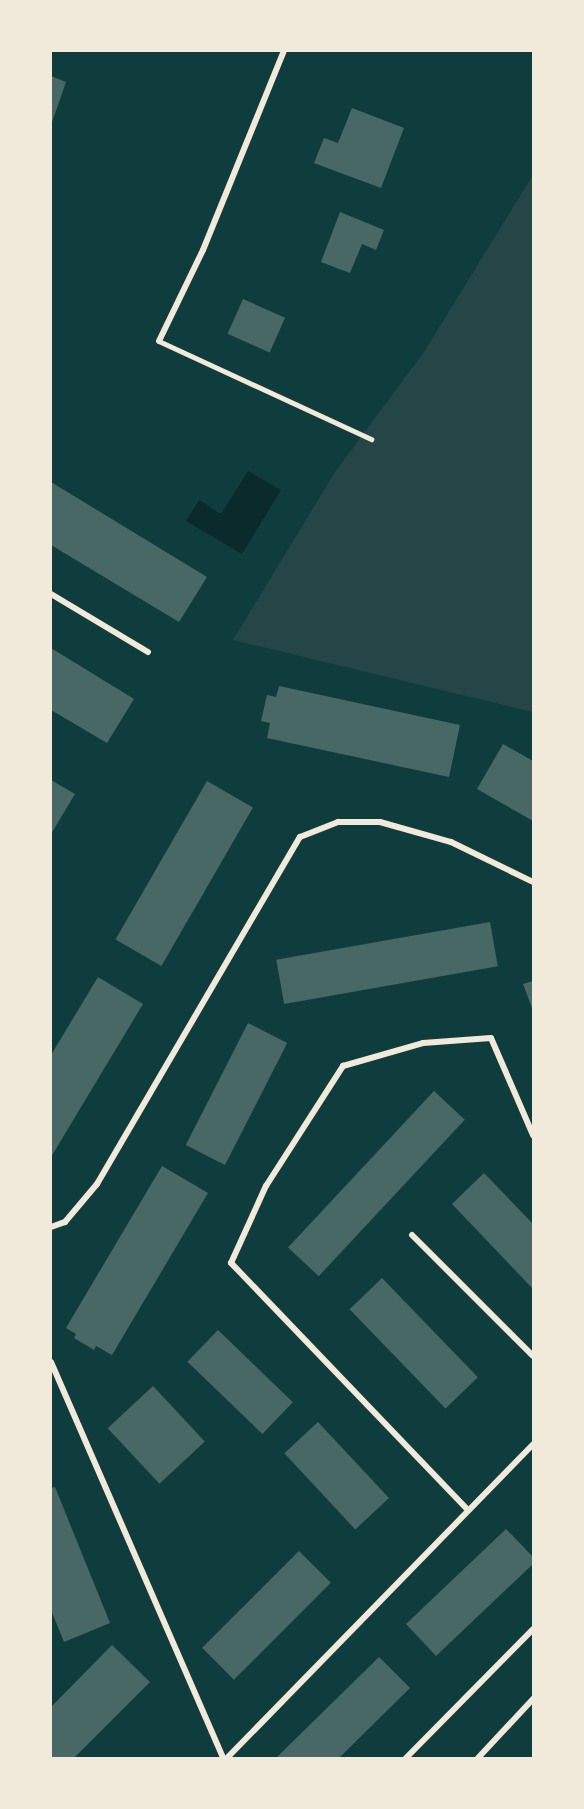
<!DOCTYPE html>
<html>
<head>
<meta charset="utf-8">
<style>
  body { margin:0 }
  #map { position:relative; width:584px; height:1809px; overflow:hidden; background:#0f3d3e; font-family:"DejaVu Sans",sans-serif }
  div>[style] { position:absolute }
  .green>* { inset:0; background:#244646 }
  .water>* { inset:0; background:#0a2a2b }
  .building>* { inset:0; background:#486865; transform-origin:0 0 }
  .service>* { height:4.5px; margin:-2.25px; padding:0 2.25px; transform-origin:2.25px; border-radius:2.25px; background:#f1e9da }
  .minor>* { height:6px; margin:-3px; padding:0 3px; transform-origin:3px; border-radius:3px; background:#f1e9da }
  span { translate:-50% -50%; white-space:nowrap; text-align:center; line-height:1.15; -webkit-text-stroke:6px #f1e9da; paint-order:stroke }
  .frame { position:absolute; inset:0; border:52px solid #f1e9da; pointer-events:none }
</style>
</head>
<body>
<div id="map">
  <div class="green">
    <i style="clip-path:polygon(533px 175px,533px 712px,233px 640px,335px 472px,424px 352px)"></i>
  </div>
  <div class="water">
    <i style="clip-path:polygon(248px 471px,281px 490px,242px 554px,186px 521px,199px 500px,221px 514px)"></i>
  </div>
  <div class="building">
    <i style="clip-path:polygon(51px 76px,66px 82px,51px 125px)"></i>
    <i style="clip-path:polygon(352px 108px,404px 128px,381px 188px,314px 163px,324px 138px,338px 143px)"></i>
    <i style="clip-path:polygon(340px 212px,384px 230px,376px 250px,362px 244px,350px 273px,321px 262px)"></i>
    <i style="left:243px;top:299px;width:46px;height:38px;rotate:24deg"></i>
    <i style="clip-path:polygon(51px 482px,207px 577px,179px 622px,51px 545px)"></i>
    <i style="clip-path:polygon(51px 648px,134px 699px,107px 743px,51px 710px)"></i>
    <i style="clip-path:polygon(279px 686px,460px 725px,449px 777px,267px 738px,270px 723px,261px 721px,267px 695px,276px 697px)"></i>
    <i style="clip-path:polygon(503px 744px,533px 761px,533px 821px,477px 789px)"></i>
    <i style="clip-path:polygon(51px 780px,75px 794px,51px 834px)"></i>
    <i style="left:207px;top:781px;width:53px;height:183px;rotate:30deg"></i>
    <i style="left:490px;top:922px;width:45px;height:217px;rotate:80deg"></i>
    <i style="clip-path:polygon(98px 977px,143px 1004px,51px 1157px,51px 1055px)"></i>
    <i style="clip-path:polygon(533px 981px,533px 1011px,523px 984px)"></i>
    <i style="left:248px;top:1023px;width:44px;height:137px;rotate:27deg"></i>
    <i style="left:434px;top:1091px;width:42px;height:214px;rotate:43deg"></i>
    <i style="clip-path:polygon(162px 1166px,208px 1193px,112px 1355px,96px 1346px,94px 1350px,74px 1338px,76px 1334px,66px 1328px)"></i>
    <i style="clip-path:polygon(484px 1173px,533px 1224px,533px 1289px,452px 1204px)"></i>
    <i style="left:382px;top:1278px;width:138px;height:45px;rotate:46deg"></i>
    <i style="left:218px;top:1330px;width:104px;height:44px;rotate:44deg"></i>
    <i style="left:153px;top:1386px;width:76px;height:62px;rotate:47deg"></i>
    <i style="left:318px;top:1422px;width:104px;height:46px;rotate:47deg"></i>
    <i style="clip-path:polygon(55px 1487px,110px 1623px,64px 1642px,51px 1610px,51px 1488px)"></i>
    <i style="clip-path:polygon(506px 1529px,533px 1557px,533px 1564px,436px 1656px,406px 1624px)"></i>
    <i style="left:299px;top:1551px;width:45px;height:137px;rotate:45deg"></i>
    <i style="clip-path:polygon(112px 1645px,150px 1682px,74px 1758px,51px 1758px,51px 1707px)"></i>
    <i style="clip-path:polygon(379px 1657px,410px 1688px,339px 1758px,276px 1758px)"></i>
  </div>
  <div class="service">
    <i style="left:159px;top:341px;width:234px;rotate:24.8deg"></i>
  </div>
  <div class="minor">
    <i style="left:159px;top:341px;width:101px;rotate:-64.2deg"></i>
    <i style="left:203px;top:250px;width:215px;rotate:-67.9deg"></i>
    <i style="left:51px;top:594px;width:113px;rotate:30.9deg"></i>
    <i style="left:51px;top:1227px;width:15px;rotate:-20deg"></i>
    <i style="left:65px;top:1222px;width:50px;rotate:-49.9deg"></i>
    <i style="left:97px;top:1184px;width:402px;rotate:-59.7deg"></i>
    <i style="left:300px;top:837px;width:41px;rotate:-21.5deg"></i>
    <i style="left:338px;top:822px;width:42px"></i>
    <i style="left:380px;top:822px;width:74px;rotate:15.7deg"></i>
    <i style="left:451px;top:842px;width:91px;rotate:26deg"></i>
    <i style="left:412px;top:1235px;width:171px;rotate:45deg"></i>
    <i style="left:51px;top:1362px;width:432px;rotate:66.5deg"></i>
    <i style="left:467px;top:1509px;width:341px;rotate:-133.8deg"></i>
    <i style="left:231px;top:1263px;width:85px;rotate:-65.6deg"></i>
    <i style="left:266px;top:1186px;width:143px;rotate:-57.3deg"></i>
    <i style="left:343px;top:1066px;width:83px;rotate:-16deg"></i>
    <i style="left:423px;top:1043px;width:68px;rotate:-4.2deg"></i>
    <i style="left:491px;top:1038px;width:106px;rotate:66.6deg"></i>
    <i style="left:227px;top:1758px;width:438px;rotate:-45.7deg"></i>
    <i style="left:406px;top:1758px;width:181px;rotate:-45.4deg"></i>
    <i style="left:478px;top:1758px;width:81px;rotate:-47deg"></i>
  </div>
  <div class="frame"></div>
</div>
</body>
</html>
